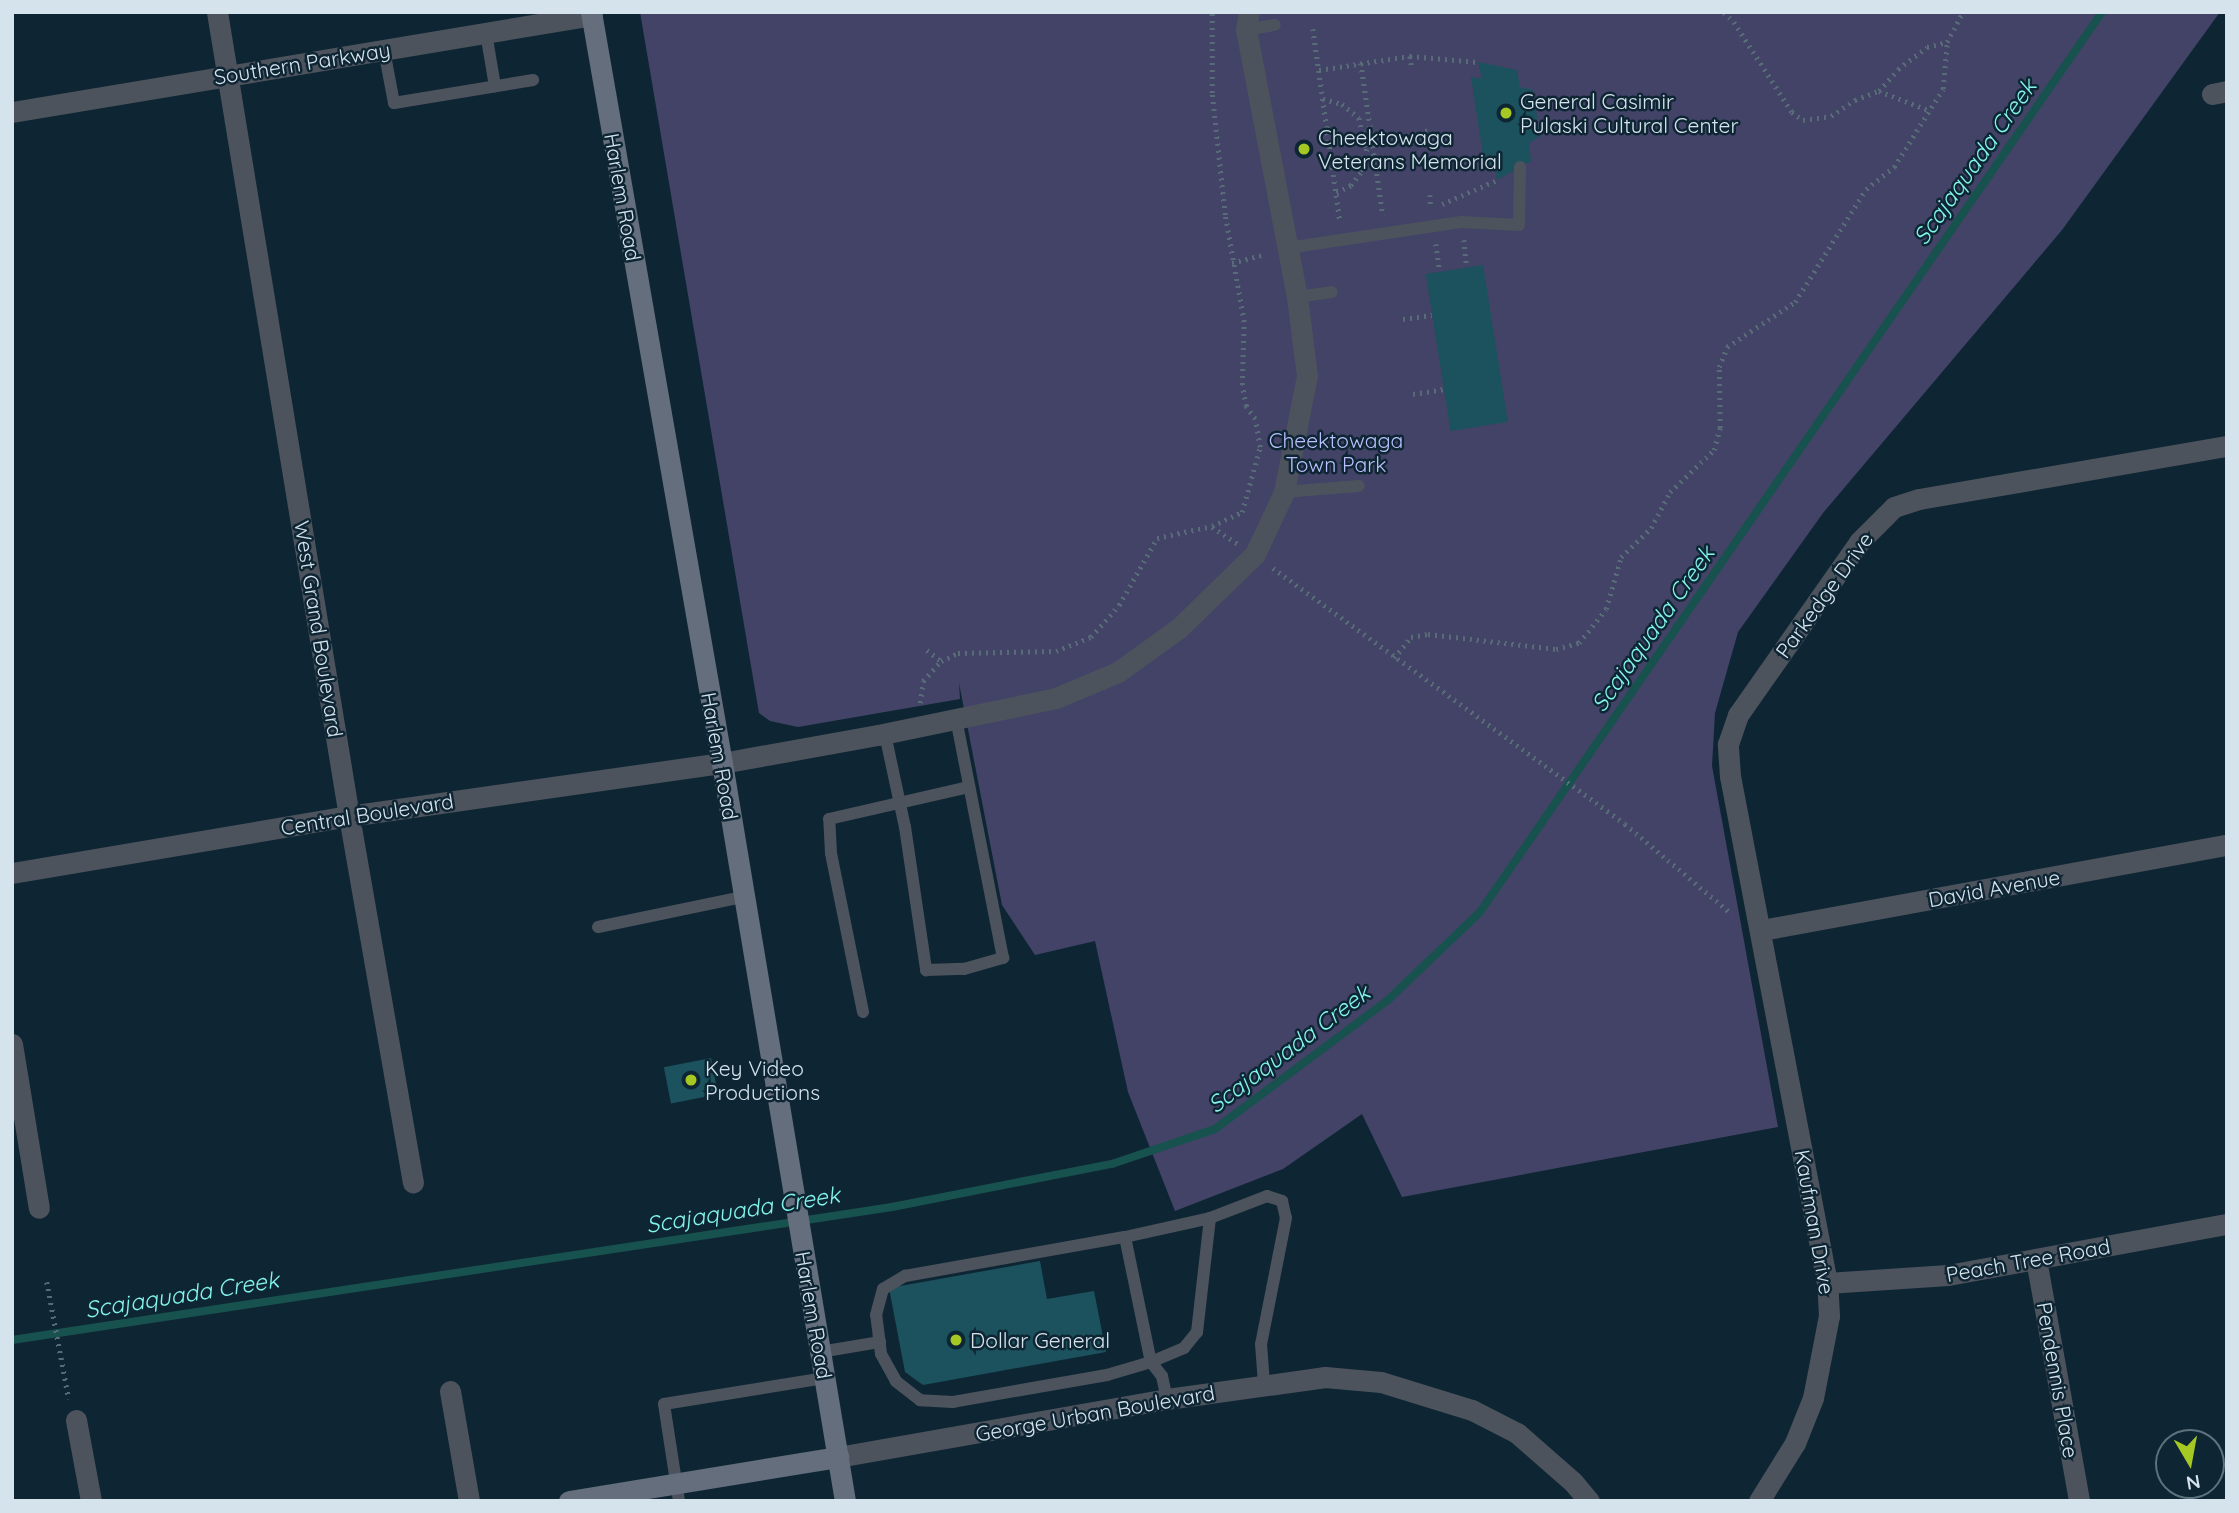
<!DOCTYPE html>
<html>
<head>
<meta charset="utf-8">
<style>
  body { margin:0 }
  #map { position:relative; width:2239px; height:1513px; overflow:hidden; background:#0e2634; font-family:Quicksand,sans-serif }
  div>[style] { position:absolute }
  .green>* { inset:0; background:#424367 }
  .stream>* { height:8px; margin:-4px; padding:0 4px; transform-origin:4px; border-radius:4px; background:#18524f }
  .building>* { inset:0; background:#1b525d; transform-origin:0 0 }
  .path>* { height:4.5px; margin-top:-2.25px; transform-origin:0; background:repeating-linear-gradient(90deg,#586c78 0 2px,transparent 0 7px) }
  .lane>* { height:12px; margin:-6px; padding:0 6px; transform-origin:6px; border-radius:6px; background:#4d535d }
  .street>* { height:21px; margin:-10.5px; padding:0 10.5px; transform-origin:10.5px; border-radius:10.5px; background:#4d535d }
  .secondary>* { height:21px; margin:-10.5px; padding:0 10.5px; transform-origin:10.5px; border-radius:10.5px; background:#646e7d }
  .dots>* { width:19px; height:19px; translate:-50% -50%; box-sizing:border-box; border:4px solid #0e2634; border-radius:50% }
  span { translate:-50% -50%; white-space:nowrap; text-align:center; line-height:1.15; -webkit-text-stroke:5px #0e2634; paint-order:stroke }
  .street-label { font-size:21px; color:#d5e3ec }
  .poi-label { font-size:21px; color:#d5e3ec }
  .left { translate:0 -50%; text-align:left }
  .park-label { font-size:21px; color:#bbbffb }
  .water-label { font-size:23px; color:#84f5ed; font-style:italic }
  .frame { position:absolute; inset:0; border:14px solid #d5e3ec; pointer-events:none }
  .north { position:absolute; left:2155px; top:1429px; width:70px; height:70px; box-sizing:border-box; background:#0e2634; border:2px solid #5e727e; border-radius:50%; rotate:170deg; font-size:19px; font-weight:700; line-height:28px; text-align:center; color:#d5e3ec }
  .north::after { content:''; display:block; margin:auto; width:24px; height:32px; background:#a5c822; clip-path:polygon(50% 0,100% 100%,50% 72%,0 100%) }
</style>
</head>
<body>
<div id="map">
  <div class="green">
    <i style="clip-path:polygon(640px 12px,2220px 12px,2062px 230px,1823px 513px,1738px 632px,1715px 713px,1712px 766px,1778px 1127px,1402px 1197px,1362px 1114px,1283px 1169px,1175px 1211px,1128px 1092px,1095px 941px,1035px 955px,1002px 905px,959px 683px,960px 699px,798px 727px,770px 721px,759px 713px)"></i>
  </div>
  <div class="stream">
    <i style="left:12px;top:1340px;width:890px;rotate:-8.59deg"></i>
    <i style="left:892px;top:1207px;width:224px;rotate:-11.1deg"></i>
    <i style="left:1112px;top:1164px;width:109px;rotate:-18.8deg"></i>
    <i style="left:1215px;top:1129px;width:216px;rotate:-36.7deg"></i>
    <i style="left:1388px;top:1000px;width:127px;rotate:-43.7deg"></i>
    <i style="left:1480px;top:912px;width:1094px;rotate:-55.35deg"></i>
  </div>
  <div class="building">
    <i style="clip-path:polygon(1478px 62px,1517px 70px,1520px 87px,1533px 90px,1540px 136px,1529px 143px,1531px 161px,1497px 180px,1495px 162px,1485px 168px,1471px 77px,1482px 79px)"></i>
    <i style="left:1483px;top:265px;width:159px;height:58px;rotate:81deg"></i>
    <i style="left:711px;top:1058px;width:37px;height:48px;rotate:79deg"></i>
    <i style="clip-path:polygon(1040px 1261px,1047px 1299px,1094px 1291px,1106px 1352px,923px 1385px,905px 1372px,889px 1288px)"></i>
  </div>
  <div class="path">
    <i style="left:1724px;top:12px;width:14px;rotate:45deg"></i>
    <i style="left:1734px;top:22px;width:107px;rotate:57.2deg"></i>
    <i style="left:1792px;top:112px;width:14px;rotate:36deg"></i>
    <i style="left:1803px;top:120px;width:28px;rotate:-8deg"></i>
    <i style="left:1831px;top:116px;width:29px;rotate:-34deg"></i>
    <i style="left:1855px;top:100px;width:26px;rotate:-21deg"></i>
    <i style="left:1879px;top:91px;width:56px;rotate:21deg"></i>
    <i style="left:1313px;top:29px;width:195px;rotate:82deg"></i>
    <i style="left:1410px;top:56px;width:12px;rotate:81deg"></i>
    <i style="left:1361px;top:63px;width:154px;rotate:81.8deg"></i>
    <i style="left:1319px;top:70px;width:92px;rotate:-8.7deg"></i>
    <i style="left:1410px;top:56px;width:68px;rotate:5deg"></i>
    <i style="left:1879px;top:91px;width:29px;rotate:-49deg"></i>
    <i style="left:1898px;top:69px;width:36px;rotate:-37deg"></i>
    <i style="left:1927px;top:47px;width:21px;rotate:-14deg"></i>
    <i style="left:1323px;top:99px;width:20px;rotate:15deg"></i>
    <i style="left:1342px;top:104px;width:22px;rotate:39deg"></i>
    <i style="left:1359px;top:118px;width:32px;rotate:76deg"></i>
    <i style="left:1367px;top:149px;width:25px;rotate:104deg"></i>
    <i style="left:1361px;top:173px;width:16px;rotate:128deg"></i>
    <i style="left:1351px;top:186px;width:17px;rotate:155deg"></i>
    <i style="left:1425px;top:131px;width:7px;rotate:-8deg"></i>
    <i style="left:1430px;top:195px;width:13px;rotate:86deg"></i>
    <i style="left:1442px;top:204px;width:60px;rotate:-23.6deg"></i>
    <i style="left:1464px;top:240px;width:27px;rotate:84deg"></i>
    <i style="left:1436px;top:244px;width:27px;rotate:82deg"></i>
    <i style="left:1232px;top:263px;width:34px;rotate:-15deg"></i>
    <i style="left:1403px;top:319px;width:29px;rotate:-8deg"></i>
    <i style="left:1413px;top:394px;width:30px;rotate:-9deg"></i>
    <i style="left:1212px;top:527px;width:30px;rotate:33deg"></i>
    <i style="left:1273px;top:568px;width:435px;rotate:36deg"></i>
    <i style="left:1625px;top:824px;width:140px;rotate:40.1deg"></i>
    <i style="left:927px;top:650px;width:18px;rotate:38deg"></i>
    <i style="left:1394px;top:658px;width:27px;rotate:-51deg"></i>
    <i style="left:1411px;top:637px;width:17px;rotate:-10deg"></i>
    <i style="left:1428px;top:634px;width:129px;rotate:6.7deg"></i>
    <i style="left:1556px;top:649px;width:24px;rotate:-15deg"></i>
    <i style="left:1579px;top:643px;width:43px;rotate:-51.5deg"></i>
    <i style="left:1606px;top:609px;width:54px;rotate:-73.9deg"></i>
    <i style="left:1621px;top:557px;width:42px;rotate:-44deg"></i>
    <i style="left:1651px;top:528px;width:41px;rotate:-62.2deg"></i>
    <i style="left:1670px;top:492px;width:61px;rotate:-43.7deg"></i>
    <i style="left:1714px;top:450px;width:23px;rotate:-75deg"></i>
    <i style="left:1720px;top:428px;width:61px;rotate:-90.9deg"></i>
    <i style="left:1719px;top:367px;width:22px;rotate:-68deg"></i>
    <i style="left:1727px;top:347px;width:82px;rotate:-33.5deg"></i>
    <i style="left:1795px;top:302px;width:133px;rotate:-57.9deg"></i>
    <i style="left:1866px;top:189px;width:36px;rotate:-38deg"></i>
    <i style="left:1894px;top:167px;width:92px;rotate:-57.9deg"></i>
    <i style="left:1943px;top:89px;width:47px;rotate:-85.1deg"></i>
    <i style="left:1947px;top:42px;width:34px;rotate:-62deg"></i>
    <i style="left:920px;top:703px;width:22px;rotate:-82deg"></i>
    <i style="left:923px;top:681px;width:27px;rotate:-48deg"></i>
    <i style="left:941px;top:661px;width:19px;rotate:-25deg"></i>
    <i style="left:958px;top:653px;width:98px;rotate:-1.2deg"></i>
    <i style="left:1056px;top:651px;width:38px;rotate:-22deg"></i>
    <i style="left:1091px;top:637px;width:43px;rotate:-48.8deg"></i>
    <i style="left:1119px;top:605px;width:77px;rotate:-60.4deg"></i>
    <i style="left:1157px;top:538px;width:56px;rotate:-12.3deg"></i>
    <i style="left:1212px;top:526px;width:33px;rotate:-25deg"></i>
    <i style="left:1242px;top:512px;width:67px;rotate:-74.5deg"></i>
    <i style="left:1260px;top:447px;width:28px;rotate:-100deg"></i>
    <i style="left:1255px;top:419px;width:16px;rotate:-125deg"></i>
    <i style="left:1246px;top:406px;width:21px;rotate:-101deg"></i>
    <i style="left:1242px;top:385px;width:63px;rotate:-88.2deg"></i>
    <i style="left:1244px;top:322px;width:109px;rotate:-100.1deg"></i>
    <i style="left:1225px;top:215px;width:123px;rotate:-96.1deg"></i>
    <i style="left:1212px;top:93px;width:81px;rotate:-90deg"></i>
    <i style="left:47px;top:1282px;width:119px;rotate:79.4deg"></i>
  </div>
  <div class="lane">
    <i style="left:1246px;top:30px;width:29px;rotate:-10deg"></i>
    <i style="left:486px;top:33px;width:54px;rotate:80.4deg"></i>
    <i style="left:384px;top:50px;width:54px;rotate:79.3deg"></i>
    <i style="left:394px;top:103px;width:141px;rotate:-9.4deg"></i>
    <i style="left:1287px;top:248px;width:176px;rotate:-8.5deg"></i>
    <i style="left:1461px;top:222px;width:58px;rotate:3deg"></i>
    <i style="left:1519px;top:225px;width:58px;rotate:-89deg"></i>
    <i style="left:1297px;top:297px;width:35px;rotate:-8deg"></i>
    <i style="left:1284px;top:492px;width:75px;rotate:-4.6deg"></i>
    <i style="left:885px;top:734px;width:95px;rotate:77.9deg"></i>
    <i style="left:905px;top:827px;width:145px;rotate:81.6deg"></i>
    <i style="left:926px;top:970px;width:38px;rotate:-2deg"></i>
    <i style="left:964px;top:969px;width:41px;rotate:-15.8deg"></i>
    <i style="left:1003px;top:958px;width:245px;rotate:-101.1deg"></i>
    <i style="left:598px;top:927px;width:148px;rotate:-11.7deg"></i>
    <i style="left:863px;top:1012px;width:162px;rotate:-101.4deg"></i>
    <i style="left:831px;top:853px;width:34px;rotate:-93deg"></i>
    <i style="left:829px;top:819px;width:144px;rotate:-12.9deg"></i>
    <i style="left:1210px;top:1218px;width:115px;rotate:96.5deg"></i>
    <i style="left:1197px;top:1332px;width:21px;rotate:129deg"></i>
    <i style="left:1184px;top:1348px;width:36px;rotate:157deg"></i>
    <i style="left:1151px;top:1362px;width:46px;rotate:163.5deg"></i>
    <i style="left:1107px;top:1375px;width:156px;rotate:170.1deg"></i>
    <i style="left:953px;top:1402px;width:33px;rotate:-177deg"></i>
    <i style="left:920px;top:1400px;width:31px;rotate:-142deg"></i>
    <i style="left:896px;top:1381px;width:31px;rotate:-119deg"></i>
    <i style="left:881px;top:1354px;width:39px;rotate:-97deg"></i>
    <i style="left:876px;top:1315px;width:27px;rotate:-75deg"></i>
    <i style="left:883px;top:1289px;width:26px;rotate:-31deg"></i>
    <i style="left:905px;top:1276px;width:223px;rotate:-10.1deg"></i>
    <i style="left:1125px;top:1237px;width:87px;rotate:-12.6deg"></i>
    <i style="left:1210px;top:1218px;width:61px;rotate:-21.1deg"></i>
    <i style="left:1267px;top:1196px;width:16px;rotate:18deg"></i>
    <i style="left:1282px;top:1201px;width:17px;rotate:77deg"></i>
    <i style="left:1286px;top:1218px;width:128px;rotate:101.2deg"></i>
    <i style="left:1261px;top:1344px;width:40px;rotate:85.7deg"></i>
    <i style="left:1125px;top:1237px;width:128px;rotate:78.3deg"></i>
    <i style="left:1151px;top:1362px;width:18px;rotate:52deg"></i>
    <i style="left:1162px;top:1376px;width:24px;rotate:78deg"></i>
    <i style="left:820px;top:1352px;width:61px;rotate:-9.5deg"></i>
    <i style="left:679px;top:1501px;width:98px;rotate:-98.8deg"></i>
    <i style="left:664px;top:1404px;width:162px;rotate:-9.2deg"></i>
  </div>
  <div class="street">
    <i style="left:217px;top:12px;width:815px;rotate:80.68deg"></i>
    <i style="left:349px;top:816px;width:372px;rotate:80.1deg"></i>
    <i style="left:2212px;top:94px;width:15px;rotate:-11deg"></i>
    <i style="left:12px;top:112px;width:588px;rotate:-9.49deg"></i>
    <i style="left:12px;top:873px;width:342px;rotate:-9.6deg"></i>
    <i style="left:349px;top:816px;width:377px;rotate:-8.1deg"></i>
    <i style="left:722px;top:763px;width:158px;rotate:-10.2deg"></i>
    <i style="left:878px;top:735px;width:182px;rotate:-11.7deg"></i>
    <i style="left:1056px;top:698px;width:67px;rotate:-22.8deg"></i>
    <i style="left:1118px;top:672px;width:75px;rotate:-35.8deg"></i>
    <i style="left:1179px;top:628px;width:106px;rotate:-44.2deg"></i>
    <i style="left:1255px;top:554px;width:68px;rotate:-64.9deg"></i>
    <i style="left:1284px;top:492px;width:118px;rotate:-78.8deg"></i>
    <i style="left:1307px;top:376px;width:80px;rotate:-97.2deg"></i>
    <i style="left:1297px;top:297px;width:272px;rotate:-100.8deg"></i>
    <i style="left:1246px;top:30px;width:18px;rotate:-81deg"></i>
    <i style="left:1762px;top:930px;width:473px;rotate:-10.4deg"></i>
    <i style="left:12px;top:1044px;width:166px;rotate:80.7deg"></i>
    <i style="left:2036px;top:1259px;width:246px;rotate:79.9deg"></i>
    <i style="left:1827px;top:1283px;width:121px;rotate:-3.8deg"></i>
    <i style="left:1948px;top:1275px;width:284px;rotate:-10.4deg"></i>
    <i style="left:450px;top:1391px;width:112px;rotate:80.2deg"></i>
    <i style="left:76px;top:1420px;width:82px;rotate:79.5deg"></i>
    <i style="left:838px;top:1457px;width:334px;rotate:-10deg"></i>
    <i style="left:1167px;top:1399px;width:160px;rotate:-7.9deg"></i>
    <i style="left:1325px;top:1377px;width:56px;rotate:5.1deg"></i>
    <i style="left:1381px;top:1382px;width:95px;rotate:17.1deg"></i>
    <i style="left:1472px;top:1410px;width:51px;rotate:27.1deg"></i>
    <i style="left:1517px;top:1433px;width:74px;rotate:41.2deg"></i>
    <i style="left:1573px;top:1482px;width:25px;rotate:50deg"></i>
    <i style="left:1759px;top:1501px;width:68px;rotate:-58.2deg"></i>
    <i style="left:1795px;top:1443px;width:48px;rotate:-68.2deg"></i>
    <i style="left:1813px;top:1398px;width:84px;rotate:-79deg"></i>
    <i style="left:1829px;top:1316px;width:33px;rotate:-93deg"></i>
    <i style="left:1827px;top:1283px;width:516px;rotate:-100.83deg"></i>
    <i style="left:1730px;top:776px;width:32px;rotate:-94deg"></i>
    <i style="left:1728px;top:744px;width:31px;rotate:-71deg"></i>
    <i style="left:1738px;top:715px;width:211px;rotate:-55deg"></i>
    <i style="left:1859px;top:542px;width:49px;rotate:-45deg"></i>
    <i style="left:1894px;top:507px;width:26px;rotate:-18deg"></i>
    <i style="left:1919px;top:499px;width:313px;rotate:-9.8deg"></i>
  </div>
  <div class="secondary">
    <i style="left:591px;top:12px;width:762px;rotate:80.11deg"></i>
    <i style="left:722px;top:763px;width:748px;rotate:80.54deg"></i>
    <i style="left:569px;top:1501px;width:273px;rotate:-9.3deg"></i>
  </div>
  <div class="dots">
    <i style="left:1506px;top:113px;background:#a5c822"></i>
    <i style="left:1304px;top:149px;background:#a5c822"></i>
    <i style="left:691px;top:1080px;background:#a5c822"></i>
    <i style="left:956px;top:1340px;background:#a5c822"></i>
  </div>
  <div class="street-label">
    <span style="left:302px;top:63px;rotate:-9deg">Southern Parkway</span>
    <span style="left:623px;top:197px;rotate:80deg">Harlem Road</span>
    <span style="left:1824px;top:595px;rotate:-54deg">Parkedge Drive</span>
    <span style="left:319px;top:629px;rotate:81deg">West Grand Boulevard</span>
    <span style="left:720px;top:756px;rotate:80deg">Harlem Road</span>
    <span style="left:367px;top:814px;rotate:-9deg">Central Boulevard</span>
    <span style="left:1994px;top:888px;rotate:-10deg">David Avenue</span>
    <span style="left:1815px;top:1222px;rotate:80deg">Kaufman Drive</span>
    <span style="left:2028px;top:1260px;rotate:-10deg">Peach Tree Road</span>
    <span style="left:814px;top:1315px;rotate:80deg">Harlem Road</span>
    <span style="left:2058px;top:1380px;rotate:80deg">Pendennis Place</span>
    <span style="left:1095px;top:1413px;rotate:-10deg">George Urban Boulevard</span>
  </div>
  <div class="poi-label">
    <span class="left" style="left:1520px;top:113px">General Casimir<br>Pulaski Cultural Center</span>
    <span class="left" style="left:1318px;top:149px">Cheektowaga<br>Veterans Memorial</span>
    <span class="left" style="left:705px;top:1080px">Key Video<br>Productions</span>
    <span class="left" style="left:970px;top:1340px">Dollar General</span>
  </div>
  <div class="park-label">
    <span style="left:1336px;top:452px">Cheektowaga<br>Town Park</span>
  </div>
  <div class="water-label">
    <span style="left:1975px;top:162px;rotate:-55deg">Scajaquada Creek</span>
    <span style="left:1653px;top:629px;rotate:-55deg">Scajaquada Creek</span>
    <span style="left:1289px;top:1049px;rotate:-37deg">Scajaquada Creek</span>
    <span style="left:743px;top:1210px;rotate:-9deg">Scajaquada Creek</span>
    <span style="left:182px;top:1295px;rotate:-9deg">Scajaquada Creek</span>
  </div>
  <div class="frame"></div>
  <div class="north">N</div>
</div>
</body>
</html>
